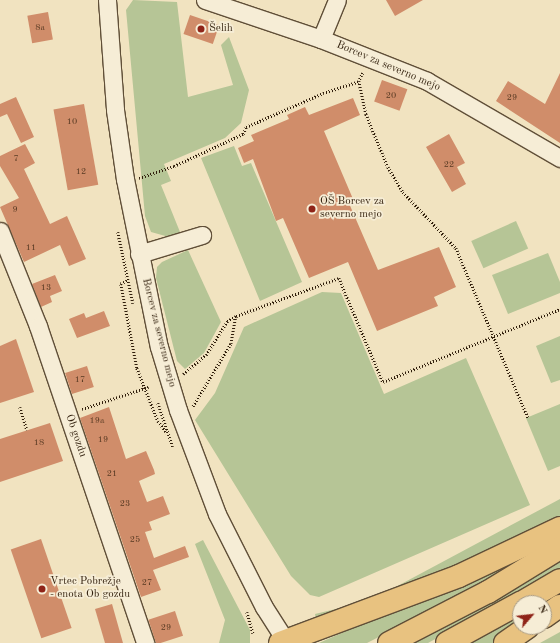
<!DOCTYPE html>
<html>
<head>
<meta charset="utf-8">
<style>
  body { margin:0 }
  #map { position:relative; width:560px; height:643px; overflow:hidden; background:#f1e3c0; font-family:"Old Standard TT",serif }
  div>[style] { position:absolute }
  .green>* { inset:0; background:#b6c596; transform-origin:0 0 }
  .building>* { inset:0; background:#d08d6a; transform-origin:0 0 }
  .path>* { height:2.5px; margin-top:-1.25px; transform-origin:0; background:repeating-linear-gradient(90deg,#301e0b 0 1px,transparent 0 3px) }
  .roads { filter:drop-shadow(1px 0 #604f38) drop-shadow(-1px 0 #604f38) drop-shadow(0 1px #604f38) drop-shadow(0 -1px #604f38) }
  .minor>* { height:17px; margin:-8.5px; padding:0 8.5px; transform-origin:8.5px; border-radius:8.5px; background:#f6edd6 }
  .highway>* { height:22px; margin:-11px; padding:0 11px; transform-origin:11px; border-radius:11px; background:#e8c280 }
  .dots>* { width:11px; height:11px; translate:-50% -50%; box-sizing:border-box; border:2px solid #f6edd6; border-radius:50% }
  span { translate:-50% -50%; white-space:nowrap; text-align:center; line-height:1.15; -webkit-text-stroke:3.5px #f6edd6; paint-order:stroke }
  .number-label { font-size:9px; color:#583a23 }
  .number-label span { -webkit-text-stroke-width:0 }
  .poi-label { font-size:11px; color:#301e0b }
  .left { translate:0 -50%; text-align:left }
  .street-label { font-size:11px; color:#301e0b }
  .north { position:absolute; left:512px; top:595px; width:40px; height:40px; box-sizing:border-box; background:#f6edd6; border:1px solid #a79a85; border-radius:50%; rotate:62deg; font-size:11px; font-weight:700; line-height:16px; text-align:center; color:#301e0b }
  .north::after { content:''; display:block; margin:auto; width:14px; height:18px; background:#8f2418; clip-path:polygon(50% 0,100% 100%,50% 72%,0 100%) }
</style>
</head>
<body>
<div id="map">
  <div class="green">
    <i style="clip-path:polygon(133px 0,177px 2px,188px 97px,233px 85px,221px 45px,229px 37px,249px 90px,241px 123px,225px 138px,164px 164px,171px 181px,161px 185px,180px 232px,169px 237px,151px 232px,145px 216px,126px 10px)"></i>
    <i style="clip-path:polygon(234px 146px,242px 166px,251px 163px,302px 282px,260px 301px,201px 158px)"></i>
    <i style="left:516px;top:221px;width:30px;height:49px;rotate:66deg"></i>
    <i style="clip-path:polygon(188px 250px,221px 322px,204px 353px,185px 369px,177px 361px,156px 278px,157px 267px,162px 262px)"></i>
    <i style="clip-path:polygon(548px 253px,560px 282px,560px 293px,508px 314px,492px 275px)"></i>
    <i style="clip-path:polygon(322px 292px,341px 293px,384px 394px,466px 358px,530px 505px,319px 597px,310px 595px,291px 576px,195px 420px,215px 393px,244px 327px)"></i>
    <i style="clip-path:polygon(560px 336px,560px 380px,551px 383px,536px 346px)"></i>
    <i style="clip-path:polygon(560px 404px,560px 466px,548px 471px,526px 418px)"></i>
    <i style="clip-path:polygon(560px 499px,560px 521px,494px 553px,317px 623px,315px 614px,361px 603px,390px 590px)"></i>
    <i style="clip-path:polygon(560px 536px,508px 571px,367px 643px,319px 643px)"></i>
    <i style="clip-path:polygon(203px 540px,250px 630px,250px 643px,219px 643px,225px 620px,195px 544px)"></i>
    <i style="clip-path:polygon(560px 561px,560px 570px,428px 643px,409px 643px)"></i>
    <i style="clip-path:polygon(520px 614px,520px 624px,493px 643px,467px 643px)"></i>
    <i style="clip-path:polygon(560px 632px,560px 643px,540px 643px)"></i>
  </div>
  <div class="building">
    <i style="clip-path:polygon(386px 0,423px 0,395px 16px)"></i>
    <i style="left:48px;top:12px;width:28px;height:21px;rotate:80deg"></i>
    <i style="left:190px;top:15px;width:31px;height:20px;rotate:19deg"></i>
    <i style="clip-path:polygon(560px 73px,560px 143px,496px 101px,508px 81px,545px 104px)"></i>
    <i style="left:382px;top:80px;width:27px;height:23px;rotate:20deg"></i>
    <i style="clip-path:polygon(16px 97px,34px 137px,21px 143px,7px 114px,0 117px,0 104px)"></i>
    <i style="clip-path:polygon(353px 98px,360px 115px,324px 131px,353px 199px,348px 201px,378px 270px,439px 247px,456px 287px,434px 297px,438px 306px,377px 331px,348px 262px,309px 278px,283px 218px,276px 221px,253px 159px,244px 163px,238px 148px,254px 141px,251px 135px,289px 119px,287px 115px,305px 107px,309px 115px)"></i>
    <i style="left:84px;top:104px;width:82px;height:31px;rotate:80deg"></i>
    <i style="clip-path:polygon(449px 134px,465px 163px,457px 167px,466px 184px,452px 192px,426px 147px)"></i>
    <i style="clip-path:polygon(25px 144px,35px 163px,24px 169px,50px 224px,67px 216px,86px 259px,69px 266px,60px 245px,24px 262px,0 207px,19px 198px,0 166px,0 156px)"></i>
    <i style="clip-path:polygon(55px 275px,62px 291px,50px 296px,52px 302px,41px 307px,32px 284px)"></i>
    <i style="clip-path:polygon(104px 311px,110px 326px,77px 338px,69px 319px,84px 313px,86px 318px)"></i>
    <i style="clip-path:polygon(16px 339px,34px 392px,0 403px,0 346px)"></i>
    <i style="left:87px;top:366px;width:22px;height:23px;rotate:72deg"></i>
    <i style="clip-path:polygon(109px 407px,126px 459px,146px 451px,154px 470px,155px 474px,139px 481px,147px 502px,163px 496px,170px 514px,149px 522px,152px 530px,145px 532px,154px 558px,185px 546px,189px 557px,153px 570px,161px 590px,141px 597px,80px 418px)"></i>
    <i style="clip-path:polygon(50px 423px,63px 461px,0 482px,0 439px)"></i>
    <i style="left:41px;top:539px;width:94px;height:32px;rotate:71deg"></i>
    <i style="clip-path:polygon(112px 604px,123px 643px,105px 643px,95px 609px)"></i>
    <i style="left:175px;top:611px;width:26px;height:28px;rotate:72deg"></i>
  </div>
  <div class="path">
    <i style="left:363px;top:73px;width:9px;rotate:117deg"></i>
    <i style="left:359px;top:81px;width:34px;rotate:78deg"></i>
    <i style="left:366px;top:114px;width:57px;rotate:67.5deg"></i>
    <i style="left:388px;top:167px;width:29px;rotate:59deg"></i>
    <i style="left:403px;top:192px;width:77px;rotate:46.6deg"></i>
    <i style="left:456px;top:248px;width:185px;rotate:67deg"></i>
    <i style="left:139px;top:178px;width:37px;rotate:-19deg"></i>
    <i style="left:174px;top:166px;width:76px;rotate:-24.9deg"></i>
    <i style="left:243px;top:134px;width:8px;rotate:-67deg"></i>
    <i style="left:246px;top:127px;width:84px;rotate:-23.8deg"></i>
    <i style="left:323px;top:93px;width:38px;rotate:-18deg"></i>
    <i style="left:118px;top:232px;width:73px;rotate:78.1deg"></i>
    <i style="left:127px;top:281px;width:7px;rotate:153deg"></i>
    <i style="left:121px;top:284px;width:86px;rotate:79.2deg"></i>
    <i style="left:137px;top:368px;width:57px;rotate:68.4deg"></i>
    <i style="left:158px;top:421px;width:15px;rotate:53deg"></i>
    <i style="left:236px;top:316px;width:110px;rotate:-20.3deg"></i>
    <i style="left:339px;top:278px;width:113px;rotate:67.1deg"></i>
    <i style="left:383px;top:382px;width:191px;rotate:-22.4deg"></i>
    <i style="left:183px;top:374px;width:30px;rotate:-40deg"></i>
    <i style="left:206px;top:355px;width:40px;rotate:-58deg"></i>
    <i style="left:227px;top:321px;width:10px;rotate:-29deg"></i>
    <i style="left:236px;top:316px;width:28px;rotate:100deg"></i>
    <i style="left:231px;top:344px;width:74px;rotate:121.1deg"></i>
    <i style="left:158px;top:403px;width:46px;rotate:71.2deg"></i>
    <i style="left:20px;top:407px;width:24px;rotate:73deg"></i>
    <i style="left:82px;top:409px;width:70px;rotate:-18.4deg"></i>
    <i style="left:247px;top:612px;width:22px;rotate:74deg"></i>
  </div>
  <div class="roads">
    <div class="minor">
      <i style="left:107px;top:0;width:110px;rotate:85.8deg"></i>
      <i style="left:115px;top:110px;width:70px;rotate:81.8deg"></i>
      <i style="left:125px;top:179px;width:171px;rotate:78.6deg"></i>
      <i style="left:159px;top:347px;width:66px;rotate:73.2deg"></i>
      <i style="left:178px;top:410px;width:111px;rotate:69.4deg"></i>
      <i style="left:217px;top:514px;width:104px;rotate:63.2deg"></i>
      <i style="left:264px;top:607px;width:43px;rotate:57.4deg"></i>
      <i style="left:205px;top:0;width:122px;rotate:18.6deg"></i>
      <i style="left:321px;top:39px;width:114px;rotate:21.6deg"></i>
      <i style="left:427px;top:81px;width:154px;rotate:30.1deg"></i>
      <i style="left:321px;top:39px;width:42px;rotate:-67.7deg"></i>
      <i style="left:0;top:231px;width:102px;rotate:68.2deg"></i>
      <i style="left:38px;top:326px;width:335px;rotate:71.3deg"></i>
      <i style="left:139px;top:254px;width:66px;rotate:-16.8deg"></i>
    </div>
    <div class="highway">
      <i style="left:521px;top:603px;width:45px;rotate:-30.5deg"></i>
      <i style="left:544px;top:617px;width:19px;rotate:-35deg"></i>
      <i style="left:280px;top:643px;width:191px;rotate:-20.5deg"></i>
      <i style="left:459px;top:576px;width:112px;rotate:-25.4deg"></i>
      <i style="left:389px;top:643px;width:111px;rotate:-27.3deg"></i>
      <i style="left:488px;top:592px;width:84px;rotate:-31.4deg"></i>
      <i style="left:447px;top:643px;width:83px;rotate:-28.7deg"></i>
      <i style="left:505px;top:643px;width:28px;rotate:-35deg"></i>
    </div>
  </div>
  <div class="dots">
    <i style="left:201px;top:29px;background:#8f2418"></i>
    <i style="left:312px;top:209px;background:#8f2418"></i>
    <i style="left:42px;top:589px;background:#8f2418"></i>
  </div>
  <div class="number-label">
    <span style="left:40px;top:28px">8a</span>
    <span style="left:391px;top:96px">20</span>
    <span style="left:512px;top:98px">29</span>
    <span style="left:72px;top:122px">10</span>
    <span style="left:16px;top:159px">7</span>
    <span style="left:449px;top:165px">22</span>
    <span style="left:81px;top:172px">12</span>
    <span style="left:15px;top:210px">9</span>
    <span style="left:31px;top:248px">11</span>
    <span style="left:46px;top:288px">13</span>
    <span style="left:80px;top:380px">17</span>
    <span style="left:97px;top:421px">19a</span>
    <span style="left:103px;top:440px">19</span>
    <span style="left:39px;top:443px">18</span>
    <span style="left:112px;top:474px">21</span>
    <span style="left:125px;top:504px">23</span>
    <span style="left:135px;top:540px">25</span>
    <span style="left:147px;top:583px">27</span>
    <span style="left:166px;top:628px">29</span>
  </div>
  <div class="poi-label">
    <span class="left" style="left:209px;top:29px">Šelih</span>
    <span class="left" style="left:320px;top:209px">OŠ Borcev za<br>severno mejo</span>
    <span class="left" style="left:50px;top:589px">Vrtec Pobrežje<br>- enota Ob gozdu</span>
  </div>
  <div class="street-label">
    <span style="left:388px;top:67px;rotate:23deg">Borcev za severno mejo</span>
    <span style="left:158px;top:333px;rotate:76deg">Borcev za severno mejo</span>
    <span style="left:75px;top:436px;rotate:71deg">Ob gozdu</span>
  </div>
  <div class="north">N</div>
</div>
</body>
</html>
